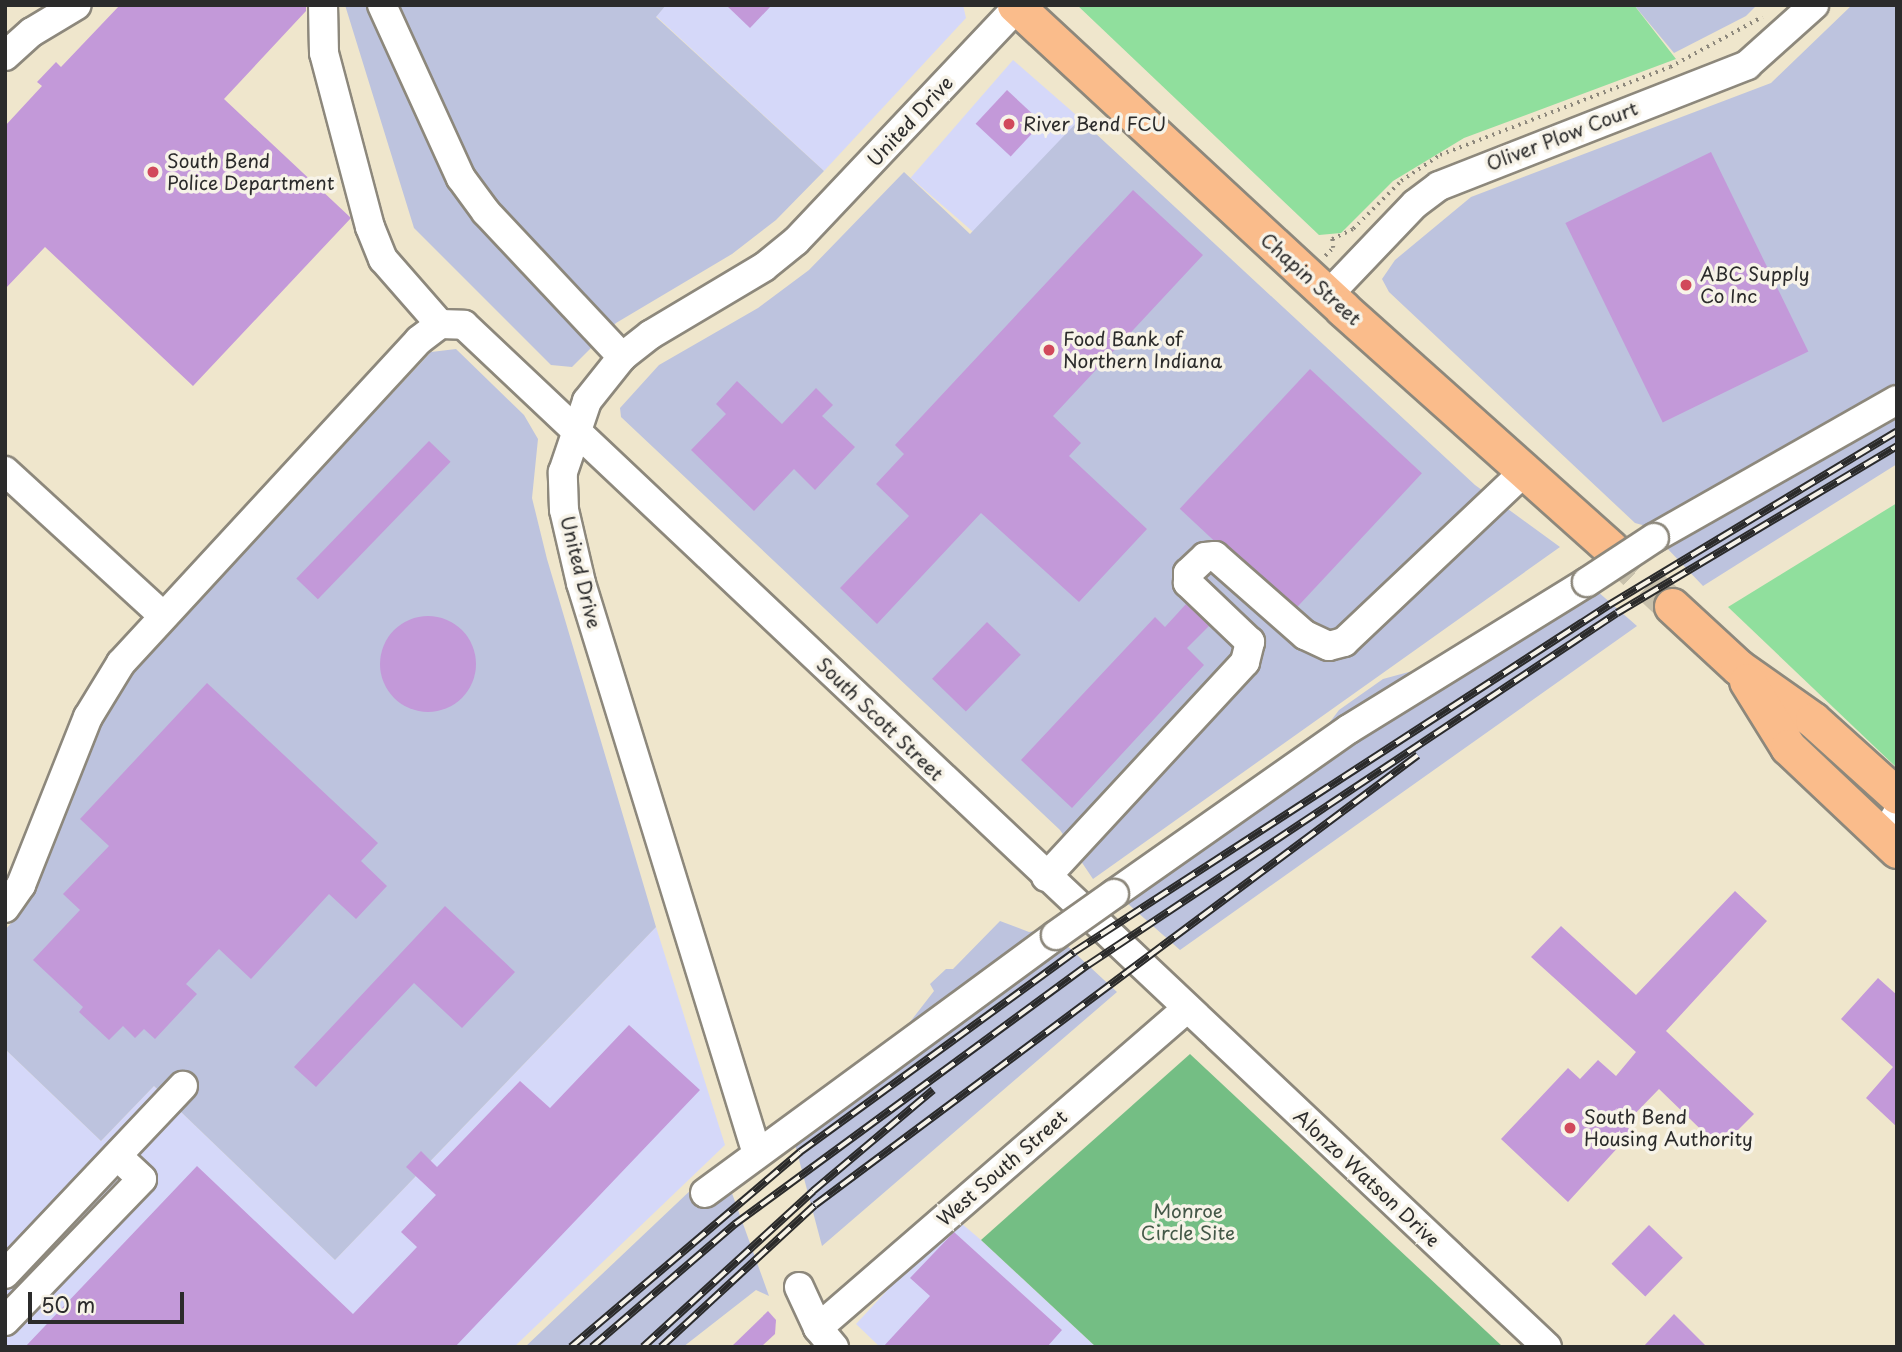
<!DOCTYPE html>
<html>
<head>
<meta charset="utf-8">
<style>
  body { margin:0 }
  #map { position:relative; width:1902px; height:1352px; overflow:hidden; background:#efe6cc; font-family:"Playpen Sans",sans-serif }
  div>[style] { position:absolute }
  .built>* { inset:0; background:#d5d8f9; transform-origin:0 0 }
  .industrial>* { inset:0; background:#bdc3de }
  .green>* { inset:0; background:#90df9d }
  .forest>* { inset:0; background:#74be84 }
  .building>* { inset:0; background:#c399d9; transform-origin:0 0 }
  .round { border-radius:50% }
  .major-tunnel>* { height:35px; margin-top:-17.5px; transform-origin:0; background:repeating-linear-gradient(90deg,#c8c1ac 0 35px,transparent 0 53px) }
  .path>* { height:3.5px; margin-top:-1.75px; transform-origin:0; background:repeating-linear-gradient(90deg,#8d887c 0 2px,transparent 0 7px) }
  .roads { filter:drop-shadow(2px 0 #8d887c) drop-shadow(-2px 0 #8d887c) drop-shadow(0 2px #8d887c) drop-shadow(0 -2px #8d887c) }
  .minor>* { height:28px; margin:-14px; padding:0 14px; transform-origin:14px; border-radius:14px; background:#fff }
  .major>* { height:35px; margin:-17.5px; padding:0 17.5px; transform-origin:17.5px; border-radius:17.5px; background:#fabc8b }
  .rail>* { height:8px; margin-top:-4px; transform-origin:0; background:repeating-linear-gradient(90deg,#f7f3e8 0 16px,#2b2b2b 0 32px); box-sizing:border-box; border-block:2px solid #2b2b2b }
  .bridges { filter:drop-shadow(2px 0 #8d887c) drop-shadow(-2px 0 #8d887c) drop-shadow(0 2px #8d887c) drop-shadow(0 -2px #8d887c) }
  .minor-bridge>* { height:28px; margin:-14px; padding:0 14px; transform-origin:14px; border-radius:14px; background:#fff }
  .dots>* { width:19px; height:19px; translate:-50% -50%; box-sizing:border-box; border:4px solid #f7f3e8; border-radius:50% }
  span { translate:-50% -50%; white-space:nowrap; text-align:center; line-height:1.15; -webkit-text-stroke:7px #f7f3e8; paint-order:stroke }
  .street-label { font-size:19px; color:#2b2b2b }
  .poi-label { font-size:19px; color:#2b2b2b }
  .left { translate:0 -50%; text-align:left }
  .park-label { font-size:19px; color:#445848 }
  .frame { position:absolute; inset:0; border:7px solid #2b2b2b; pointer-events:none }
  .scale { position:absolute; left:28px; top:1292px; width:156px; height:32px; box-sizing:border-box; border:4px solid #2b2b2b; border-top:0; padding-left:9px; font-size:21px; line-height:24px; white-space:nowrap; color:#2b2b2b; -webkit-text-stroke:5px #f7f3e8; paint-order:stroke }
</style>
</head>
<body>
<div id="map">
  <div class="built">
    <i style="clip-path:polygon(666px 5px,963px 5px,966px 18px,824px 171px,656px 16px)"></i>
    <i style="left:1013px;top:60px;width:89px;height:156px;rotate:41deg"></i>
    <i style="clip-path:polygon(656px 927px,725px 1145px,514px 1347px,5px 1347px,5px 1049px,101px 1141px,154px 1086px,335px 1260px)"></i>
    <i style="clip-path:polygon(961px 1223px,981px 1240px,1096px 1347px,880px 1347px,856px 1324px,906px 1270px)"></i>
  </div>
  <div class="industrial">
    <i style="clip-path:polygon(345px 5px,666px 5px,656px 17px,824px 171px,776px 220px,732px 254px,616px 323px,572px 367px,551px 365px,414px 228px)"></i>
    <i style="clip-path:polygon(1634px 5px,1757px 5px,1746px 16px,1674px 53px)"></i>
    <i style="clip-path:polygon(1852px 5px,1897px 5px,1897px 464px,1703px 586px,1646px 526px,1635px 523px,1389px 292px,1382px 279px,1395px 260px,1471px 197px,1771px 83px)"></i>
    <i style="clip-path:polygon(1080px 119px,1475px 485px,1560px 547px,1093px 879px,1060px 830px,621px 417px,620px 408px,659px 365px,758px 308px,809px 270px,904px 172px,970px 234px)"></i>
    <i style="clip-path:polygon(456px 349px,524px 415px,538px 439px,532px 498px,547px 559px,656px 927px,335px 1260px,154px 1086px,101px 1141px,5px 1049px,5px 930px,28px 904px,102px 721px,136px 667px,431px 352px)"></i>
    <i style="clip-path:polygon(1581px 577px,1637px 626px,1180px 950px,1109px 887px,1318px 738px,1339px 710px,1383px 679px,1449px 661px)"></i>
    <i style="clip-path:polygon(1000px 921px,1029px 932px,1049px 929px,1117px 992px,822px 1246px,789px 1122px,910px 1022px,934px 991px,930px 984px,946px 969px,953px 969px)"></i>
    <i style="clip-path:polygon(724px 1171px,769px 1296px,756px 1290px,683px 1347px,525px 1347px,694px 1187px)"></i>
  </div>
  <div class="green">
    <i style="clip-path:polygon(1077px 5px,1634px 5px,1676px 59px,1464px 138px,1393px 181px,1341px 233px,1319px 235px)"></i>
    <i style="clip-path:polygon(1897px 503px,1897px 768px,1728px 607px)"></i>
  </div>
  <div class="forest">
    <i style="clip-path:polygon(1190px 1054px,1503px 1347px,1096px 1347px,981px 1240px)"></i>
  </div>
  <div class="building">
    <i style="clip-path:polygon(120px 5px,306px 5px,306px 11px,224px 99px,351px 218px,193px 386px,45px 247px,5px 289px,5px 126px,42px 86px,37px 82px,56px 62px,61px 67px)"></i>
    <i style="clip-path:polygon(726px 5px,772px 5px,750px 28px)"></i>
    <i style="left:1007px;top:90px;width:48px;height:46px;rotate:43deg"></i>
    <i style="left:1711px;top:152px;width:222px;height:162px;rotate:64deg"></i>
    <i style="clip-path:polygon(1133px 190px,1203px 255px,1053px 416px,1081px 443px,1069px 456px,1147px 529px,1079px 602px,981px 513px,877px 624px,840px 588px,909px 516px,876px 484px,904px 454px,895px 445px)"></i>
    <i style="left:1310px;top:369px;width:153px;height:191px;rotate:43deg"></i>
    <i style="clip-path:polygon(737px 381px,782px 424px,816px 388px,833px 405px,822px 416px,855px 447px,815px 490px,794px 469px,754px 511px,691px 450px,726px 414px,716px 404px)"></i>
    <i style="left:429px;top:441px;width:30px;height:191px;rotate:44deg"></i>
    <i style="clip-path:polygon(1186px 604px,1209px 626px,1187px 648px,1204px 665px,1072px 808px,1021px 760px,1155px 617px,1165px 627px)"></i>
    <i class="round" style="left:380px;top:616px;width:96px;height:96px"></i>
    <i style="left:987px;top:622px;width:47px;height:79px;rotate:44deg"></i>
    <i style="clip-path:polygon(207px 683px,378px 843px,361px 861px,387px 886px,356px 919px,329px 894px,251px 979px,219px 949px,186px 984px,197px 994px,155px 1039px,144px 1029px,135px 1038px,123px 1026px,109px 1040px,79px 1012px,83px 1007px,33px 960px,80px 910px,63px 894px,109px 846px,80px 819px)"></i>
    <i style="clip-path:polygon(1735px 891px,1767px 921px,1666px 1031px,1754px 1114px,1720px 1148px,1659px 1089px,1625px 1124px,1632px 1132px,1568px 1202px,1501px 1139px,1568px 1068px,1580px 1079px,1598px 1060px,1616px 1076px,1636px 1052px,1531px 957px,1561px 926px,1636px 995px)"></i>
    <i style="clip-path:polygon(445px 906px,515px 972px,462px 1028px,414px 983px,316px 1087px,294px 1067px)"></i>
    <i style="clip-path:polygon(1878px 978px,1897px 995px,1897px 1127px,1866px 1098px,1893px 1067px,1841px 1019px)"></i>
    <i style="clip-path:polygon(629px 1025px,700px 1090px,455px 1347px,25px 1347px,197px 1166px,353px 1314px,417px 1247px,401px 1232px,436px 1195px,406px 1167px,421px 1151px,437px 1167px,520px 1081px,550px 1108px)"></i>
    <i style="left:1649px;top:1225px;width:47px;height:54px;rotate:44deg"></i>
    <i style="clip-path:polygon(954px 1232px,1062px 1330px,1047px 1347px,883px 1347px,930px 1296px,910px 1278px)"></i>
    <i style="clip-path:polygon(768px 1311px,776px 1320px,775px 1334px,761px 1347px,731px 1347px)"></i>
    <i style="clip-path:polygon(1674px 1314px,1707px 1347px,1643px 1347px)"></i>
  </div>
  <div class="major-tunnel">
    <i style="left:1610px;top:548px;width:85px;rotate:43.1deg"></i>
  </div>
  <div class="path">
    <i style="left:1325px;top:256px;width:11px;rotate:-45deg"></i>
    <i style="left:1333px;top:248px;width:9px;rotate:-96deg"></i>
    <i style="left:1332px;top:239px;width:23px;rotate:-25deg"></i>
    <i style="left:1353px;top:229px;width:68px;rotate:-45deg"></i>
    <i style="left:1401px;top:181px;width:47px;rotate:-33.7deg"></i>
    <i style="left:1440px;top:155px;width:246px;rotate:-20.9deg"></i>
    <i style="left:1670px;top:67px;width:105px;rotate:-28.5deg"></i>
  </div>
  <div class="roads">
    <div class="minor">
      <i style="left:323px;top:5px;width:48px;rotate:88.8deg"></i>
      <i style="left:324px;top:53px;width:180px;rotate:75.2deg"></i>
      <i style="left:370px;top:227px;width:35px;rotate:68deg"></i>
      <i style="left:383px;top:259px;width:86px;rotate:48.8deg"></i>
      <i style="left:382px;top:5px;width:190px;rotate:65.5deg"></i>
      <i style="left:461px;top:178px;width:42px;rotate:53.7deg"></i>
      <i style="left:486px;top:212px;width:199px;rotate:46.8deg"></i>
      <i style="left:5px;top:56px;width:36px;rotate:-42deg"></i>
      <i style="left:32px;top:32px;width:52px;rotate:-31deg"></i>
      <i style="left:1328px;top:295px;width:126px;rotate:-46.3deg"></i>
      <i style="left:1415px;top:204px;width:30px;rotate:-37deg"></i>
      <i style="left:1439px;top:186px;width:331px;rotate:-21.4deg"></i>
      <i style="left:1747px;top:65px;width:90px;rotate:-41.8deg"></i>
      <i style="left:5px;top:471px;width:214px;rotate:42.5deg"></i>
      <i style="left:1654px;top:538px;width:279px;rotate:-29.6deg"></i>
      <i style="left:1883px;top:838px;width:28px;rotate:-60deg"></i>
      <i style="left:1046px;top:877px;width:293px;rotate:-47.2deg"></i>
      <i style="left:1245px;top:662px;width:21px;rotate:-76deg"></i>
      <i style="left:1250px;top:642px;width:86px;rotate:-136.4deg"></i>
      <i style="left:1188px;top:583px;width:10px;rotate:-90deg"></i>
      <i style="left:1188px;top:573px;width:23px;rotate:-43deg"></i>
      <i style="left:1205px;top:557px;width:10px;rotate:-6deg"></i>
      <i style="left:1215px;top:556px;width:120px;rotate:41.3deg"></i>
      <i style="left:1305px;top:635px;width:26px;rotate:25deg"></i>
      <i style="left:1329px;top:646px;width:16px;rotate:-15deg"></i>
      <i style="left:1344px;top:642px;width:250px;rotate:-43.4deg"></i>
      <i style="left:1114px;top:894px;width:287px;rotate:-35.1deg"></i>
      <i style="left:1349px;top:729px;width:280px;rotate:-31.7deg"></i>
      <i style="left:5px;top:908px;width:28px;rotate:-55deg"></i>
      <i style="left:21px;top:885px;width:181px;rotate:-68.3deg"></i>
      <i style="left:88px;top:717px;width:63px;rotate:-58.6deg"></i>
      <i style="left:121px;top:663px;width:439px;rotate:-47.3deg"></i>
      <i style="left:419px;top:340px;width:26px;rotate:-37deg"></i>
      <i style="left:440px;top:324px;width:24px;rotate:2deg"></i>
      <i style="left:464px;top:325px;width:1489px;rotate:43.34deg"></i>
      <i style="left:754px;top:1144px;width:587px;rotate:-107.14deg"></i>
      <i style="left:581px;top:583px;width:75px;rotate:-103.1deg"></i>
      <i style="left:564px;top:510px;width:38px;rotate:-92deg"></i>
      <i style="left:563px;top:472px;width:75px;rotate:-71.3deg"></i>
      <i style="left:587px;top:401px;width:56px;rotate:-51.5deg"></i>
      <i style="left:622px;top:357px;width:36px;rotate:-38deg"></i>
      <i style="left:650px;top:335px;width:133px;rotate:-30.8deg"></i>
      <i style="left:764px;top:267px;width:41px;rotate:-39.1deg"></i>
      <i style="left:796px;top:241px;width:322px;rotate:-46.6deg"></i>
      <i style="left:705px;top:1193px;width:436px;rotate:-36.3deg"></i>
      <i style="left:5px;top:1274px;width:259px;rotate:-46.6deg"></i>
      <i style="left:799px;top:1287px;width:45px;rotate:65.1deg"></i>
      <i style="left:818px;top:1328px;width:25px;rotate:50deg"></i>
      <i style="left:5px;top:1321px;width:197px;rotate:-46deg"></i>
      <i style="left:142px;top:1179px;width:33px;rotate:-137deg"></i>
      <i style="left:818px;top:1328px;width:487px;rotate:-40.9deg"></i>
    </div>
    <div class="major">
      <i style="left:1015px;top:5px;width:447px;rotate:42.8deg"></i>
      <i style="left:1343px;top:309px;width:358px;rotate:41.8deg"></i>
      <i style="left:1672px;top:606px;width:90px;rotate:42.7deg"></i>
      <i style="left:1738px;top:667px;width:92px;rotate:35.2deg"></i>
      <i style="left:1813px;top:720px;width:113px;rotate:42.1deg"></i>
      <i style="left:1747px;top:681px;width:78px;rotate:58.2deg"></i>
      <i style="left:1788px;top:747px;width:150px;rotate:43.4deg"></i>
    </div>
  </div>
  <div class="rail">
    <i style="left:571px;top:1347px;width:301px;rotate:-40.4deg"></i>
    <i style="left:800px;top:1152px;width:339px;rotate:-36.1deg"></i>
    <i style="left:1074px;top:952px;width:638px;rotate:-32.97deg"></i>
    <i style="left:1609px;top:605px;width:336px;rotate:-31.1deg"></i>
    <i style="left:592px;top:1347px;width:189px;rotate:-40.7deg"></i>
    <i style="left:735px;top:1224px;width:438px;rotate:-36.3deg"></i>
    <i style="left:1088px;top:965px;width:635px;rotate:-33.64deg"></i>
    <i style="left:1617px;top:613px;width:326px;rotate:-30.8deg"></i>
    <i style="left:643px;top:1347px;width:231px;rotate:-42.5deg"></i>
    <i style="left:813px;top:1191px;width:157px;rotate:-40.1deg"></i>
    <i style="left:661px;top:1347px;width:209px;rotate:-42.7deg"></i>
    <i style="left:815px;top:1205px;width:752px;rotate:-36.73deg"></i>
  </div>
  <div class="bridges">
    <div class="minor-bridge">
      <i style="left:1587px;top:582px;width:80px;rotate:-33.3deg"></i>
      <i style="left:1056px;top:935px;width:71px;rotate:-35.3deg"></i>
    </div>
  </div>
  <div class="dots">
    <i style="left:1009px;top:124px;background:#d1495b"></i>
    <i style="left:153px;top:172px;background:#d1495b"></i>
    <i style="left:1686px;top:285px;background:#d1495b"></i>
    <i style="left:1049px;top:350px;background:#d1495b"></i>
    <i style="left:1570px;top:1128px;background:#d1495b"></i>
  </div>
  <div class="street-label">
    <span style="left:910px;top:121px;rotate:-47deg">United Drive</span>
    <span style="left:1562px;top:136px;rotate:-21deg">Oliver Plow Court</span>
    <span style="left:1311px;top:279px;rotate:42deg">Chapin Street</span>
    <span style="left:581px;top:572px;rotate:76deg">United Drive</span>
    <span style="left:880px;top:719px;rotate:44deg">South Scott Street</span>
    <span style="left:1002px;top:1168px;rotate:-41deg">West South Street</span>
    <span style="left:1367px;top:1178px;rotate:43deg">Alonzo Watson Drive</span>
  </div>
  <div class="poi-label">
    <span class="left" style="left:1023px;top:124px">River Bend FCU</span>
    <span class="left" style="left:167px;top:172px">South Bend<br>Police Department</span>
    <span class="left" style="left:1700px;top:285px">ABC Supply<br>Co Inc</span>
    <span class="left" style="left:1063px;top:350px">Food Bank of<br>Northern Indiana</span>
    <span class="left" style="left:1584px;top:1128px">South Bend<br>Housing Authority</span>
  </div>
  <div class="park-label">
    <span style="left:1188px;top:1222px">Monroe<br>Circle Site</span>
  </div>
  <div class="frame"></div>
  <div class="scale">50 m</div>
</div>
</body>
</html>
